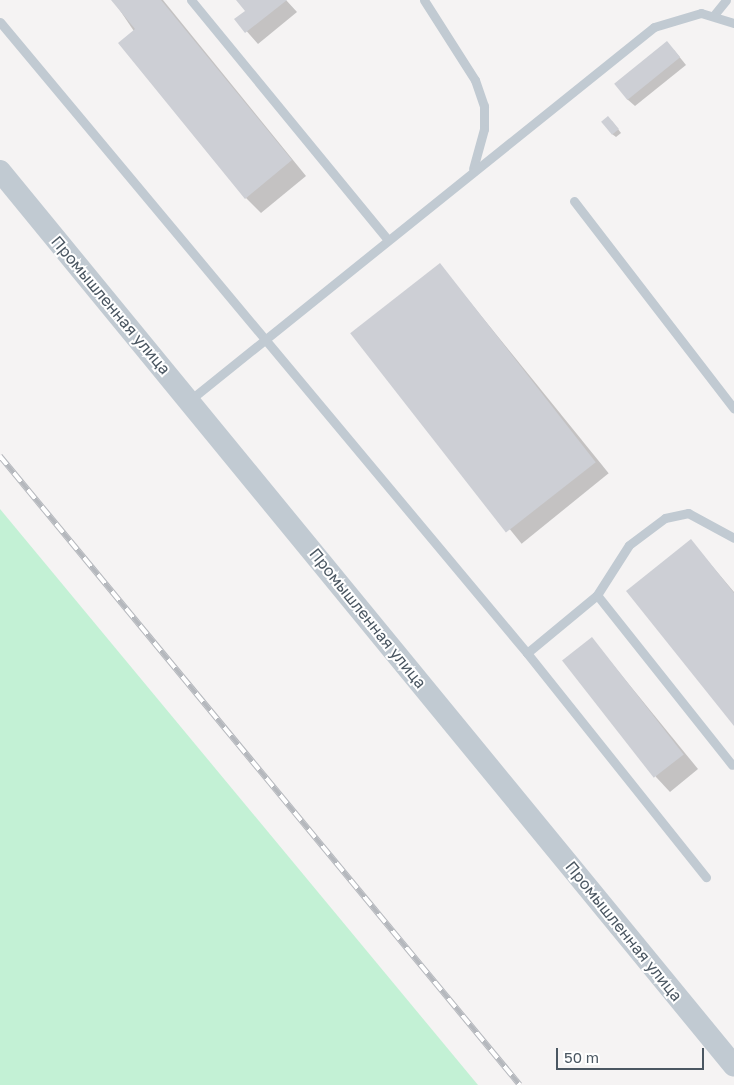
<!DOCTYPE html>
<html>
<head>
<meta charset="utf-8">
<style>
  body { margin:0 }
  #map { position:relative; width:734px; height:1085px; overflow:hidden; background:#f5f3f3; font-family:"Golos Text",sans-serif }
  div>[style] { position:absolute }
  .green>* { inset:0; background:#c3f1d5 }
  .shadow>* { inset:0; background:#0003; transform-origin:0 0 }
  .building>* { inset:0; background:#cdcfd5; transform-origin:0 0 }
  .service>* { height:9px; margin:-4.5px; padding:0 4.5px; transform-origin:4.5px; border-radius:4.5px; background:#c1cad2 }
  .tertiary>* { height:22px; margin:-11px; padding:0 11px; transform-origin:11px; border-radius:11px; background:#c1cad2 }
  .rail>* { height:5.5px; margin-top:-2.75px; transform-origin:0; background:repeating-linear-gradient(90deg,#fff 0 11px,#b5b8bd 0 22px); box-sizing:border-box; border-block:1px solid #b5b8bd }
  span { translate:-50% -50%; white-space:nowrap; text-align:center; line-height:1.15; -webkit-text-stroke:4px #fff; paint-order:stroke }
  .street-label { font-size:16px; color:#4a5661 }
  .scale { position:absolute; left:556px; top:1048px; width:148px; height:22px; box-sizing:border-box; border:2px solid #4a5661; border-top:0; padding-left:6px; font-size:15px; line-height:18px; white-space:nowrap; color:#4a5661; -webkit-text-stroke:4px #fff; paint-order:stroke }
</style>
</head>
<body>
<div id="map">
  <div class="green">
    <i style="clip-path:polygon(0 509px,478px 1085px,0 1085px)"></i>
  </div>
  <div class="shadow">
    <i style="clip-path:polygon(113px 0,163px 0,306px 176px,261px 213px,246px 198px)"></i>
    <i style="clip-path:polygon(238px 0,286px 0,297px 12px,258px 44px,236px 19px,247px 11px)"></i>
    <i style="clip-path:polygon(674px 50px,686px 65px,635px 106px,627px 99px)"></i>
    <i style="clip-path:polygon(612px 121px,621px 133px,616px 137px,612px 134px)"></i>
    <i style="left:440px;top:265px;width:268px;height:112px;rotate:51deg"></i>
    <i style="clip-path:polygon(691px 541px,734px 592px,734px 724px)"></i>
    <i style="clip-path:polygon(592px 639px,698px 769px,670px 792px,656px 777px)"></i>
  </div>
  <div class="building">
    <i style="clip-path:polygon(111px 0,161px 0,292px 160px,245px 199px,118px 43px,135px 29px)"></i>
    <i style="clip-path:polygon(236px 0,287px 0,245px 33px,234px 19px,245px 11px)"></i>
    <i style="left:667px;top:41px;width:21px;height:68px;rotate:51deg"></i>
    <i style="left:608px;top:116px;width:17px;height:9px;rotate:50deg"></i>
    <i style="left:440px;top:263px;width:253px;height:114px;rotate:52deg"></i>
    <i style="clip-path:polygon(691px 539px,734px 593px,734px 726px,626px 591px)"></i>
    <i style="left:592px;top:637px;width:149px;height:38px;rotate:52deg"></i>
  </div>
  <div class="service">
    <i style="left:191px;top:0;width:309px;rotate:50.6deg"></i>
    <i style="left:424px;top:0;width:95px;rotate:57.5deg"></i>
    <i style="left:475px;top:80px;width:28px;rotate:71deg"></i>
    <i style="left:484px;top:106px;width:23px;rotate:90deg"></i>
    <i style="left:484px;top:129px;width:41px;rotate:105.4deg"></i>
    <i style="left:714px;top:15px;width:19px;rotate:-51deg"></i>
    <i style="left:0;top:22px;width:822px;rotate:50.13deg"></i>
    <i style="left:527px;top:653px;width:287px;rotate:51.4deg"></i>
    <i style="left:574px;top:201px;width:262px;rotate:52.4deg"></i>
    <i style="left:190px;top:400px;width:595px;rotate:-38.8deg"></i>
    <i style="left:654px;top:27px;width:49px;rotate:-16.6deg"></i>
    <i style="left:701px;top:13px;width:34px;rotate:17deg"></i>
    <i style="left:597px;top:595px;width:217px;rotate:51.5deg"></i>
    <i style="left:527px;top:653px;width:91px;rotate:-39.6deg"></i>
    <i style="left:597px;top:595px;width:59px;rotate:-57.4deg"></i>
    <i style="left:629px;top:545px;width:45px;rotate:-36.9deg"></i>
    <i style="left:665px;top:518px;width:24px;rotate:-12deg"></i>
    <i style="left:688px;top:513px;width:52px;rotate:28.5deg"></i>
  </div>
  <div class="tertiary">
    <i style="left:0;top:171px;width:1157px;rotate:50.64deg"></i>
  </div>
  <div class="rail">
    <i style="left:0;top:456px;width:816px;rotate:50.42deg"></i>
  </div>
  <div class="street-label">
    <span style="left:111px;top:305px;rotate:50deg">Промышленная улица</span>
    <span style="left:368px;top:618px;rotate:51deg">Промышленная улица</span>
    <span style="left:624px;top:931px;rotate:51deg">Промышленная улица</span>
  </div>
  <div class="scale">50 m</div>
</div>
</body>
</html>
